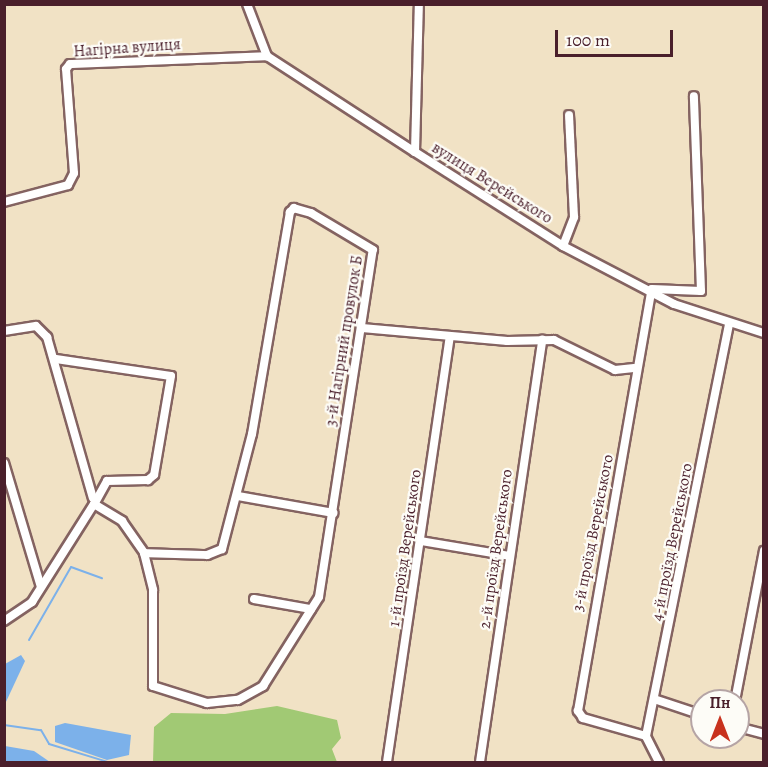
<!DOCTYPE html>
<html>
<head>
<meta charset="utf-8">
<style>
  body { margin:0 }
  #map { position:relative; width:768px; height:767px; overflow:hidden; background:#f1e2c5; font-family:Alegreya,serif }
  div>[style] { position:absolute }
  .green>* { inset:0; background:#a1c974 }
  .water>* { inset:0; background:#7cb1ea }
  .stream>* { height:2px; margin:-1px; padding:0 1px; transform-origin:1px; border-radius:1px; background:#7cb1ea }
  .roads { filter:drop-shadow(2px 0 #846361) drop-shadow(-2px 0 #846361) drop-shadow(0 2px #846361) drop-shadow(0 -2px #846361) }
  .minor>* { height:8px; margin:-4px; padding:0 4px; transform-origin:4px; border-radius:4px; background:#fff }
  span { translate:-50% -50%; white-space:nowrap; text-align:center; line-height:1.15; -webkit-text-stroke:4.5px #fdfcf7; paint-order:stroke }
  .street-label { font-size:16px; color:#4a1f2b }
  .frame { position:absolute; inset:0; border:6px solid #4a1f2b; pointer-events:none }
  .north { position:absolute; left:690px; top:689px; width:60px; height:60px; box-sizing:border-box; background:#fdfcf7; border:2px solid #b5a4a5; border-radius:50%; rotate:0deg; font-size:16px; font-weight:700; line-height:24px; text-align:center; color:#4a1f2b }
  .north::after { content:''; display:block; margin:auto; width:21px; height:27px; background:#c8321e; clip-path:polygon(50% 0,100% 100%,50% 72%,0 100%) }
  .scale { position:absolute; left:555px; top:30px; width:118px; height:27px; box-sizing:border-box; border:3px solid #4a1f2b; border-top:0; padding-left:8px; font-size:18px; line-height:21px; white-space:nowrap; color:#4a1f2b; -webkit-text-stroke:4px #fdfcf7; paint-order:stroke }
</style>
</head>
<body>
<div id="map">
  <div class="green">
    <i style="clip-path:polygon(277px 706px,337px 720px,341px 738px,332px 749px,337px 762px,153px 762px,154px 727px,171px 713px,225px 714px)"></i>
  </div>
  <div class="water">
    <i style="clip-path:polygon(21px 655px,25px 661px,5px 704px,5px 664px)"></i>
    <i style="clip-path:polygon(65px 723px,131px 735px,129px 755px,107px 760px,55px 742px,55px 726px)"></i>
    <i style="clip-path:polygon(5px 746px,34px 751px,50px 762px,5px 762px)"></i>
  </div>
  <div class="stream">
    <i style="left:29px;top:640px;width:84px;rotate:-60.1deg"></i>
    <i style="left:71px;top:567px;width:33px;rotate:20deg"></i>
    <i style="left:4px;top:725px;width:37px;rotate:8deg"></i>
    <i style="left:41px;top:730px;width:16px;rotate:60deg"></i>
    <i style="left:49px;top:744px;width:62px;rotate:17deg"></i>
  </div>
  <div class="roads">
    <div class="minor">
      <i style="left:247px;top:4px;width:56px;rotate:69deg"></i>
      <i style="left:267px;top:56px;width:176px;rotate:33deg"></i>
      <i style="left:415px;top:152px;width:175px;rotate:32.4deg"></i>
      <i style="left:563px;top:246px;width:125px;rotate:27.6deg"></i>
      <i style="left:674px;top:304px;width:95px;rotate:17.9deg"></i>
      <i style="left:415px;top:152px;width:148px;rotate:-88.5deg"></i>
      <i style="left:4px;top:202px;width:66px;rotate:-14.9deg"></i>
      <i style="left:68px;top:185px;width:13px;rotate:-63deg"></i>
      <i style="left:74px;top:173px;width:104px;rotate:-94.4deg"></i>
      <i style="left:66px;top:69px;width:6px;rotate:-51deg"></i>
      <i style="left:70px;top:64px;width:197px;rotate:-2.3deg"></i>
      <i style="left:563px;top:246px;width:31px;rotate:-69deg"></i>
      <i style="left:574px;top:217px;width:102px;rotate:-92.8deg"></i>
      <i style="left:362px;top:328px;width:146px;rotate:5.1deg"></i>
      <i style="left:507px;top:341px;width:47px;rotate:-1.2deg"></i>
      <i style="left:554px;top:340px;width:68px;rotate:26.2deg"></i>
      <i style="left:615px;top:370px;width:19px;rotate:-6deg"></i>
      <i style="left:4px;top:331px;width:32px;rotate:-9deg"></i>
      <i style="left:36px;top:326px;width:16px;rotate:45deg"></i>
      <i style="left:47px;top:337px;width:167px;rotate:74.1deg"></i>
      <i style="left:56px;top:359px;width:116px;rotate:8.4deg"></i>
      <i style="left:171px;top:376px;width:100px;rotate:99.7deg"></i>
      <i style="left:154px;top:475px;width:8px;rotate:140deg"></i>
      <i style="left:148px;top:480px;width:41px;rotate:178.6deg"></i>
      <i style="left:107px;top:481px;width:26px;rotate:119deg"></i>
      <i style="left:4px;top:463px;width:129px;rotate:73.4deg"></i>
      <i style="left:238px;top:496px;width:97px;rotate:10.1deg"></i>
      <i style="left:421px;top:541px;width:90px;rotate:9.6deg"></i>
      <i style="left:254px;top:599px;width:58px;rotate:10deg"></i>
      <i style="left:4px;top:621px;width:34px;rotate:-34deg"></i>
      <i style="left:32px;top:602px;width:116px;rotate:-57.7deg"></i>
      <i style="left:94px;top:504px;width:33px;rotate:31deg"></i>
      <i style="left:122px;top:521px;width:39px;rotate:55deg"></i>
      <i style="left:144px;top:553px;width:38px;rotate:76deg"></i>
      <i style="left:153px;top:590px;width:96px;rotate:90deg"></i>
      <i style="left:153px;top:686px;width:57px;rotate:17.5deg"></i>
      <i style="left:207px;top:703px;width:31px;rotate:-6deg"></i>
      <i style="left:238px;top:700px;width:29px;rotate:-29deg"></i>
      <i style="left:263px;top:686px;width:105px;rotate:-57.8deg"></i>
      <i style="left:319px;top:597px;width:351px;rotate:-81.2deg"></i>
      <i style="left:373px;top:250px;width:72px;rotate:-149.2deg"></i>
      <i style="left:311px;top:213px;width:18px;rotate:-164deg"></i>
      <i style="left:294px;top:208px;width:6px;rotate:135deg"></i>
      <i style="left:290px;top:212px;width:225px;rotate:99.7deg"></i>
      <i style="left:252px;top:434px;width:119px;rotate:104.6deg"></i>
      <i style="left:222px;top:549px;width:16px;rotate:158deg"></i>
      <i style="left:207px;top:555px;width:63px;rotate:-178.2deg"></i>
      <i style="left:657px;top:700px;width:47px;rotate:18.4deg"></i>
      <i style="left:735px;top:701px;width:153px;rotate:-79.1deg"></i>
      <i style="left:738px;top:727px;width:27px;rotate:15deg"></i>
      <i style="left:646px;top:736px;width:66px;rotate:-164.1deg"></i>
      <i style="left:583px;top:718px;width:9px;rotate:-126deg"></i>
      <i style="left:578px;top:711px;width:428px;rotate:-80.1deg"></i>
      <i style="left:652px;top:289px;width:49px;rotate:2.3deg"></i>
      <i style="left:701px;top:291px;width:195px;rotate:-92.1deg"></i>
      <i style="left:387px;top:762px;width:430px;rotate:-81.6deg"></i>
      <i style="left:480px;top:762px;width:427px;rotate:-81.6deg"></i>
      <i style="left:659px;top:762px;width:29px;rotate:-117deg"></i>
      <i style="left:646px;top:736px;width:421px;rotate:-78.6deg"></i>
    </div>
  </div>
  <div class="street-label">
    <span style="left:127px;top:48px;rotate:-4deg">Нагірна вулиця</span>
    <span style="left:492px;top:183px;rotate:32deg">вулиця Верейського</span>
    <span style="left:344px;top:341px;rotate:-81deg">3-й Нагірний провулок Б</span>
    <span style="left:593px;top:533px;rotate:-79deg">3-й проїзд Верейського</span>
    <span style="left:672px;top:542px;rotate:-79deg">4-й проїзд Верейського</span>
    <span style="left:405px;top:548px;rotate:-82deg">1-й проїзд Верейського</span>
    <span style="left:496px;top:549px;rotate:-82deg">2-й проїзд Верейського</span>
  </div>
  <div class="frame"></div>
  <div class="north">Пн</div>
  <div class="scale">100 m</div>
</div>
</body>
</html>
